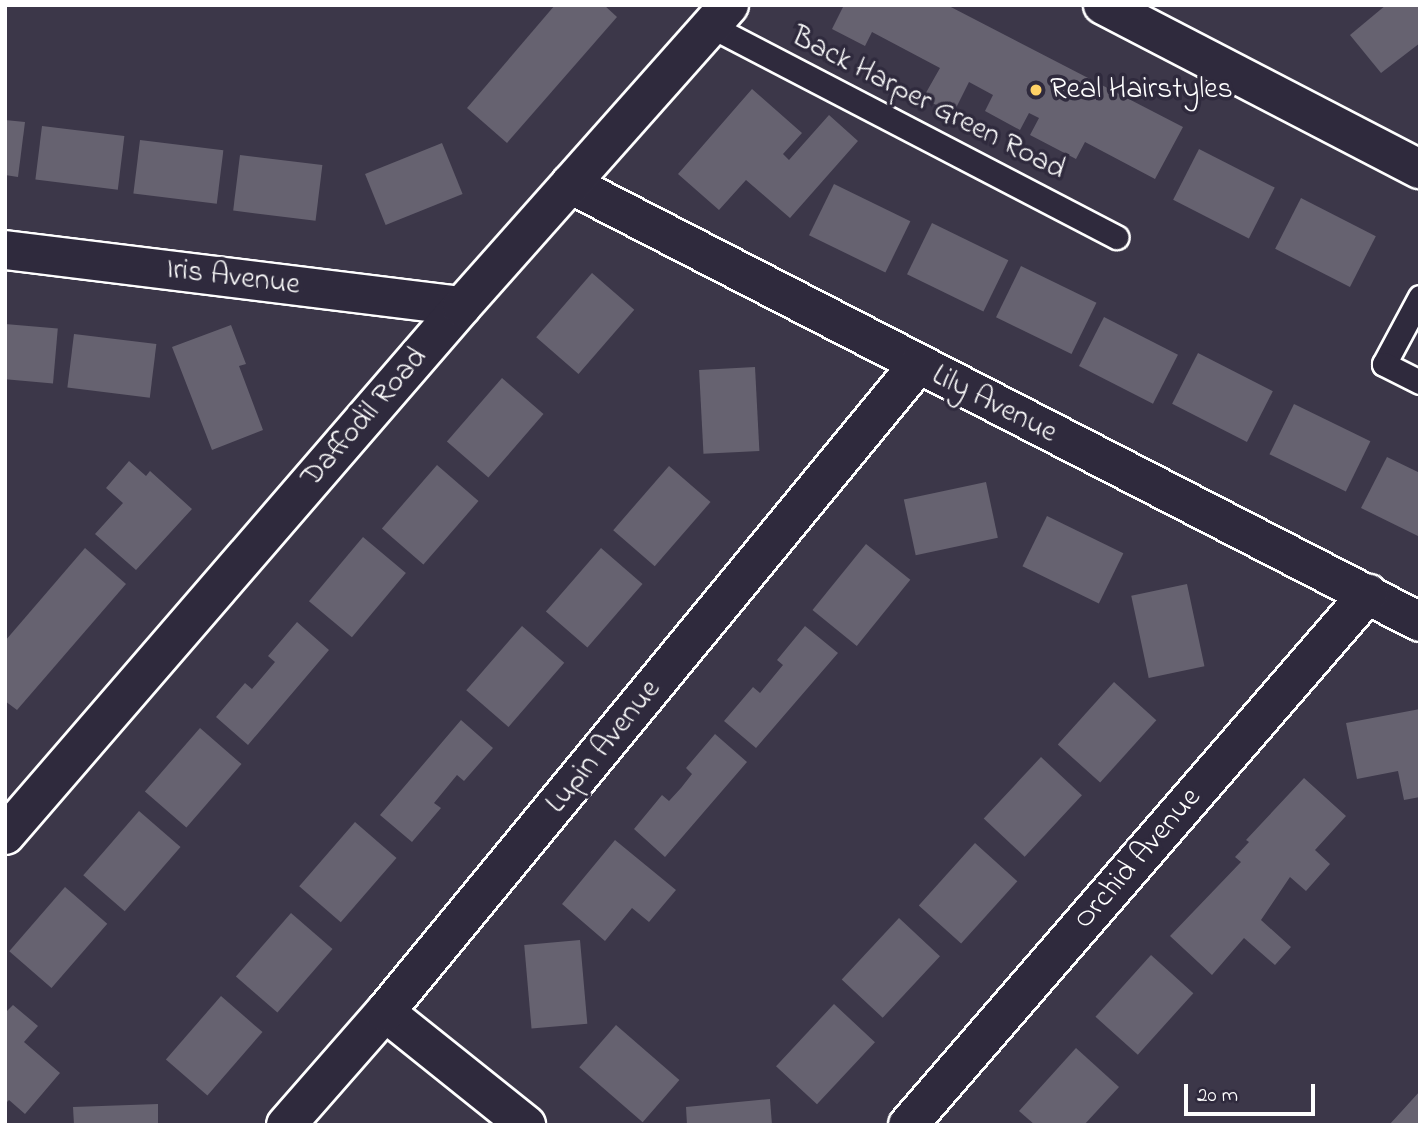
<!DOCTYPE html>
<html>
<head>
<meta charset="utf-8">
<style>
  body { margin:0 }
  #map { position:relative; width:1425px; height:1130px; overflow:hidden; background:#3c3749; font-family:"Indie Flower",sans-serif }
  div>[style] { position:absolute }
  .building>* { inset:0; background:#666270; transform-origin:0 0 }
  .roads { filter:drop-shadow(2px 0 #fff) drop-shadow(-2px 0 #fff) drop-shadow(0 2px #fff) drop-shadow(0 -2px #fff) }
  .lane>* { height:23px; margin:-11.5px; padding:0 11.5px; transform-origin:11.5px; border-radius:11.5px; background:#2f2a3d }
  .street>* { height:38px; margin:-19px; padding:0 19px; transform-origin:19px; border-radius:19px; background:#2f2a3d }
  .dots>* { width:19px; height:19px; translate:-50% -50%; box-sizing:border-box; border:4px solid #2f2a3d; border-radius:50% }
  span { translate:-50% -50%; white-space:nowrap; text-align:center; line-height:1.15; -webkit-text-stroke:7px #2f2a3d; paint-order:stroke }
  .poi-label { font-size:30px; color:#fff }
  .left { translate:0 -50%; text-align:left }
  .street-label { font-size:30px; color:#fff }
  .frame { position:absolute; inset:0; border:7px solid #fff; pointer-events:none }
  .scale { position:absolute; left:1184px; top:1084px; width:131px; height:32px; box-sizing:border-box; border:4px solid #fff; border-top:0; padding-left:9px; font-size:21px; line-height:24px; white-space:nowrap; color:#fff; -webkit-text-stroke:5px #2f2a3d; paint-order:stroke }
</style>
</head>
<body>
<div id="map">
  <div class="building">
    <i style="clip-path:polygon(555px 5px,604px 5px,617px 17px,507px 143px,467px 108px)"></i>
    <i style="clip-path:polygon(844px 5px,947px 5px,1183px 127px,1155px 179px,1085px 142px,1076px 159px,1030px 135px,1039px 118px,1029px 113px,1020px 130px,985px 111px,993px 95px,969px 82px,953px 114px,923px 98px,940px 68px,872px 32px,865px 46px,832px 29px)"></i>
    <i style="clip-path:polygon(1386px 5px,1420px 5px,1420px 43px,1381px 73px,1350px 35px)"></i>
    <i style="clip-path:polygon(752px 89px,802px 133px,783px 154px,789px 160px,829px 115px,858px 141px,790px 218px,746px 180px,719px 210px,678px 174px)"></i>
    <i style="clip-path:polygon(5px 120px,25px 122px,18px 177px,5px 175px)"></i>
    <i style="left:42px;top:126px;width:83px;height:54px;rotate:7deg"></i>
    <i style="left:140px;top:140px;width:84px;height:54px;rotate:7deg"></i>
    <i style="left:442px;top:143px;width:55px;height:83px;rotate:68deg"></i>
    <i style="left:1199px;top:149px;width:85px;height:57px;rotate:27deg"></i>
    <i style="left:240px;top:155px;width:83px;height:56px;rotate:7deg"></i>
    <i style="left:834px;top:184px;width:85px;height:57px;rotate:26deg"></i>
    <i style="left:1301px;top:198px;width:84px;height:57px;rotate:27deg"></i>
    <i style="left:932px;top:223px;width:85px;height:57px;rotate:26deg"></i>
    <i style="left:1021px;top:266px;width:84px;height:57px;rotate:26deg"></i>
    <i style="left:592px;top:273px;width:56px;height:85px;rotate:41deg"></i>
    <i style="left:1104px;top:317px;width:83px;height:55px;rotate:27deg"></i>
    <i style="left:5px;top:324px;width:53px;height:55px;rotate:5deg"></i>
    <i style="clip-path:polygon(231px 325px,246px 364px,239px 366px,263px 430px,212px 450px,172px 347px)"></i>
    <i style="left:74px;top:334px;width:83px;height:54px;rotate:7deg"></i>
    <i style="left:1198px;top:353px;width:84px;height:57px;rotate:27deg"></i>
    <i style="left:755px;top:367px;width:84px;height:56px;rotate:87deg"></i>
    <i style="left:502px;top:378px;width:55px;height:84px;rotate:41deg"></i>
    <i style="left:1294px;top:404px;width:85px;height:56px;rotate:26deg"></i>
    <i style="clip-path:polygon(1387px 457px,1420px 473px,1420px 537px,1361px 508px)"></i>
    <i style="clip-path:polygon(129px 461px,146px 476px,150px 471px,192px 509px,136px 570px,95px 534px,123px 503px,106px 488px)"></i>
    <i style="left:437px;top:465px;width:55px;height:84px;rotate:41deg"></i>
    <i style="left:669px;top:466px;width:55px;height:85px;rotate:41deg"></i>
    <i style="left:986px;top:482px;width:57px;height:84px;rotate:78deg"></i>
    <i style="left:1047px;top:516px;width:85px;height:56px;rotate:26deg"></i>
    <i style="left:363px;top:537px;width:56px;height:84px;rotate:40deg"></i>
    <i style="left:866px;top:544px;width:57px;height:85px;rotate:39deg"></i>
    <i style="clip-path:polygon(85px 548px,126px 584px,17px 710px,5px 701px,5px 641px)"></i>
    <i style="left:601px;top:548px;width:55px;height:84px;rotate:41deg"></i>
    <i style="left:1187px;top:584px;width:84px;height:57px;rotate:78deg"></i>
    <i style="clip-path:polygon(297px 622px,329px 650px,248px 745px,216px 717px,245px 683px,252px 689px,275px 662px,268px 656px)"></i>
    <i style="left:522px;top:626px;width:56px;height:85px;rotate:41deg"></i>
    <i style="clip-path:polygon(805px 626px,838px 653px,756px 748px,724px 721px,753px 687px,760px 693px,783px 665px,777px 660px)"></i>
    <i style="left:1114px;top:682px;width:57px;height:84px;rotate:42deg"></i>
    <i style="clip-path:polygon(1420px 709px,1420px 797px,1404px 800px,1398px 771px,1357px 779px,1346px 723px)"></i>
    <i style="clip-path:polygon(461px 720px,493px 748px,464px 781px,457px 775px,434px 803px,441px 808px,412px 842px,380px 815px)"></i>
    <i style="left:200px;top:728px;width:55px;height:84px;rotate:41deg"></i>
    <i style="clip-path:polygon(715px 734px,747px 762px,665px 857px,634px 829px,662px 795px,669px 801px,681px 788px,692px 774px,686px 768px)"></i>
    <i style="left:1041px;top:757px;width:56px;height:84px;rotate:43deg"></i>
    <i style="clip-path:polygon(1304px 778px,1346px 816px,1315px 850px,1330px 864px,1306px 891px,1290px 877px,1261px 920px,1291px 947px,1275px 965px,1244px 938px,1212px 975px,1170px 936px,1241px 862px,1235px 857px,1249px 842px,1246px 840px)"></i>
    <i style="left:139px;top:811px;width:55px;height:85px;rotate:41deg"></i>
    <i style="left:355px;top:822px;width:55px;height:85px;rotate:41deg"></i>
    <i style="clip-path:polygon(615px 840px,676px 890px,649px 922px,632px 908px,605px 941px,562px 904px)"></i>
    <i style="left:975px;top:843px;width:57px;height:84px;rotate:42deg"></i>
    <i style="left:65px;top:887px;width:56px;height:85px;rotate:41deg"></i>
    <i style="left:291px;top:913px;width:55px;height:84px;rotate:41deg"></i>
    <i style="left:899px;top:918px;width:56px;height:84px;rotate:43deg"></i>
    <i style="left:580px;top:940px;width:84px;height:56px;rotate:85deg"></i>
    <i style="left:1151px;top:955px;width:57px;height:83px;rotate:42deg"></i>
    <i style="left:221px;top:996px;width:55px;height:84px;rotate:41deg"></i>
    <i style="left:834px;top:1004px;width:56px;height:85px;rotate:43deg"></i>
    <i style="clip-path:polygon(13px 1005px,38px 1026px,24px 1042px,60px 1073px,25px 1114px,9px 1100px,5px 1104px,5px 1013px)"></i>
    <i style="left:616px;top:1025px;width:84px;height:56px;rotate:41deg"></i>
    <i style="clip-path:polygon(1076px 1048px,1119px 1087px,1084px 1125px,1035px 1125px,1019px 1111px)"></i>
    <i style="clip-path:polygon(1420px 1091px,1420px 1125px,1389px 1125px,1401px 1112px)"></i>
    <i style="clip-path:polygon(770px 1099px,772px 1125px,687px 1125px,686px 1107px)"></i>
    <i style="clip-path:polygon(158px 1104px,158px 1125px,74px 1125px,73px 1107px)"></i>
  </div>
  <div class="roads">
    <div class="lane">
      <i style="left:711px;top:26px;width:457px;rotate:27.5deg"></i>
      <i style="left:1420px;top:297px;width:76px;rotate:118.2deg"></i>
      <i style="left:1384px;top:364px;width:40px;rotate:26.6deg"></i>
    </div>
    <div class="street">
      <i style="left:1103px;top:5px;width:357px;rotate:27.4deg"></i>
      <i style="left:570px;top:184px;width:956px;rotate:27.26deg"></i>
      <i style="left:5px;top:250px;width:460px;rotate:7deg"></i>
      <i style="left:5px;top:835px;width:699px;rotate:-49.18deg"></i>
      <i style="left:462px;top:306px;width:402px;rotate:-48.4deg"></i>
      <i style="left:385px;top:1012px;width:181px;rotate:38.7deg"></i>
      <i style="left:286px;top:1125px;width:150px;rotate:-48.8deg"></i>
      <i style="left:385px;top:1012px;width:837px;rotate:-50.53deg"></i>
      <i style="left:908px;top:1125px;width:703px;rotate:-49.1deg"></i>
    </div>
  </div>
  <div class="dots">
    <i style="left:1036px;top:90px;background:#ffd166"></i>
  </div>
  <div class="poi-label">
    <span class="left" style="left:1050px;top:90px">Real Hairstyles</span>
  </div>
  <div class="street-label">
    <span style="left:928px;top:104px;rotate:27deg">Back Harper Green Road</span>
    <span style="left:233px;top:278px;rotate:7deg">Iris Avenue</span>
    <span style="left:994px;top:405px;rotate:27deg">Lily Avenue</span>
    <span style="left:365px;top:418px;rotate:-49deg">Daffodil Road</span>
    <span style="left:604px;top:747px;rotate:-51deg">Lupin Avenue</span>
    <span style="left:1138px;top:859px;rotate:-49deg">Orchid Avenue</span>
  </div>
  <div class="frame"></div>
  <div class="scale">20 m</div>
</div>
</body>
</html>
